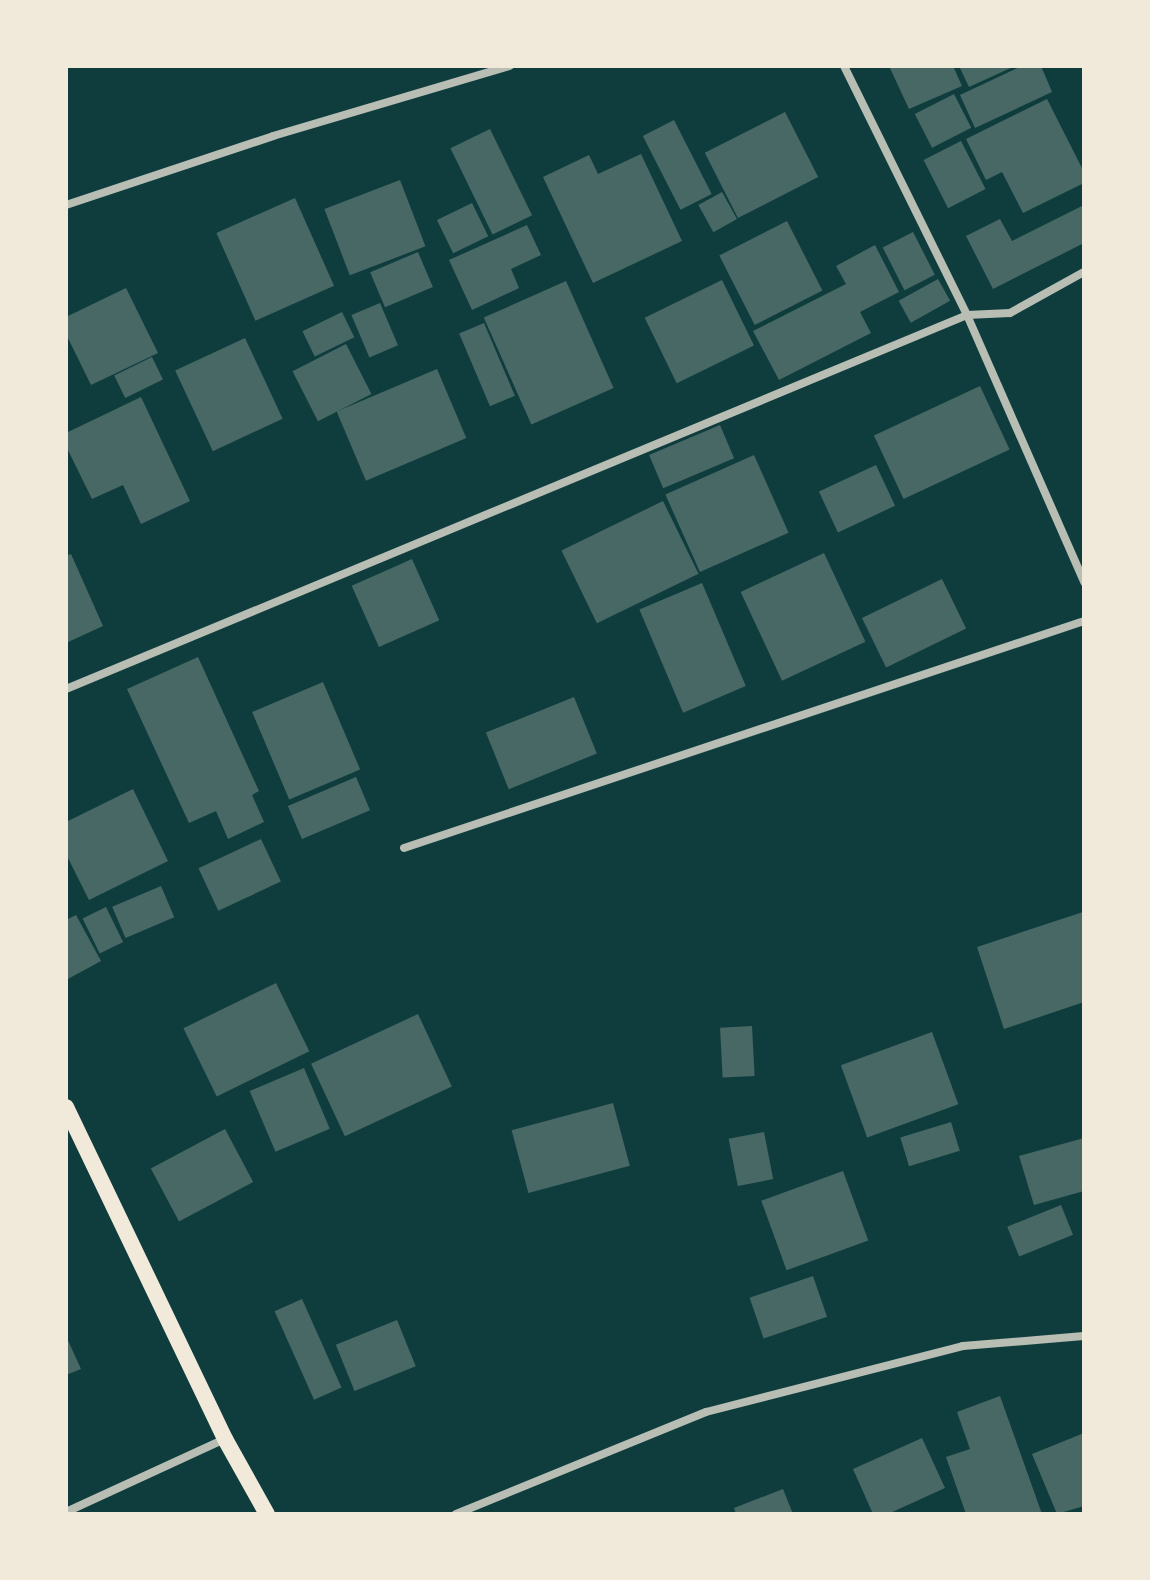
<!DOCTYPE html>
<html>
<head>
<meta charset="utf-8">
<style>
  body { margin:0 }
  #map { position:relative; width:1150px; height:1580px; overflow:hidden; background:#0f3d3e; font-family:Inter,sans-serif }
  div>[style] { position:absolute }
  .building>* { inset:0; background:#486865; transform-origin:0 0 }
  .minor>* { height:8px; margin:-4px; padding:0 4px; transform-origin:4px; border-radius:4px; background:#b8beb3 }
  .secondary>* { height:16px; margin:-8px; padding:0 8px; transform-origin:8px; border-radius:8px; background:#f1e9da }
  span { translate:-50% -50%; white-space:nowrap; text-align:center; line-height:1.15; -webkit-text-stroke:7px #f1e9da; paint-order:stroke }
  .frame { position:absolute; inset:0; border:68px solid #f1e9da; pointer-events:none }
</style>
</head>
<body>
<div id="map">
  <div class="building">
    <i style="clip-path:polygon(889px 66px,953px 66px,962px 86px,909px 109px)"></i>
    <i style="clip-path:polygon(959px 66px,1015px 66px,969px 87px)"></i>
    <i style="clip-path:polygon(1022px 66px,1041px 66px,1052px 92px,975px 128px,960px 95px)"></i>
    <i style="left:954px;top:94px;width:38px;height:44px;rotate:63deg"></i>
    <i style="clip-path:polygon(1047px 99px,1084px 172px,1084px 183px,1023px 213px,1002px 172px,986px 180px,966px 139px)"></i>
    <i style="left:785px;top:112px;width:73px;height:90px;rotate:63deg"></i>
    <i style="left:674px;top:120px;width:83px;height:35px;rotate:63deg"></i>
    <i style="left:490px;top:129px;width:96px;height:44px;rotate:64deg"></i>
    <i style="left:961px;top:141px;width:54px;height:42px;rotate:63deg"></i>
    <i style="clip-path:polygon(641px 154px,682px 241px,593px 283px,543px 177px,589px 155px,598px 174px)"></i>
    <i style="left:400px;top:180px;width:71px;height:81px;rotate:69deg"></i>
    <i style="left:722px;top:192px;width:31px;height:27px;rotate:61deg"></i>
    <i style="left:295px;top:198px;width:96px;height:86px;rotate:66deg"></i>
    <i style="left:472px;top:203px;width:37px;height:39px;rotate:64deg"></i>
    <i style="clip-path:polygon(1084px 205px,1084px 243px,993px 289px,966px 236px,1000px 219px,1012px 241px)"></i>
    <i style="left:787px;top:221px;width:78px;height:76px;rotate:63deg"></i>
    <i style="clip-path:polygon(527px 225px,541px 255px,511px 269px,519px 288px,472px 310px,449px 260px)"></i>
    <i style="left:913px;top:232px;width:48px;height:34px;rotate:63deg"></i>
    <i style="clip-path:polygon(875px 245px,899px 292px,860px 312px,871px 333px,779px 380px,753px 331px,846px 284px,836px 266px)"></i>
    <i style="left:418px;top:252px;width:38px;height:52px;rotate:67deg"></i>
    <i style="left:938px;top:279px;width:25px;height:45px;rotate:61deg"></i>
    <i style="left:722px;top:280px;width:73px;height:86px;rotate:64deg"></i>
    <i style="left:566px;top:281px;width:117px;height:90px;rotate:66deg"></i>
    <i style="clip-path:polygon(126px 288px,158px 353px,91px 385px,66px 334px,66px 317px)"></i>
    <i style="left:380px;top:303px;width:46px;height:31px;rotate:67deg"></i>
    <i style="left:342px;top:312px;width:28px;height:44px;rotate:64deg"></i>
    <i style="left:484px;top:323px;width:79px;height:27px;rotate:67deg"></i>
    <i style="left:245px;top:338px;width:89px;height:77px;rotate:65deg"></i>
    <i style="left:346px;top:344px;width:56px;height:60px;rotate:63deg"></i>
    <i style="left:152px;top:357px;width:25px;height:42px;rotate:64deg"></i>
    <i style="left:437px;top:369px;width:75px;height:109px;rotate:67deg"></i>
    <i style="left:980px;top:386px;width:70px;height:117px;rotate:65deg"></i>
    <i style="clip-path:polygon(141px 397px,190px 501px,141px 524px,123px 485px,92px 499px,66px 446px,66px 433px)"></i>
    <i style="left:720px;top:425px;width:36px;height:77px;rotate:67deg"></i>
    <i style="left:754px;top:455px;width:85px;height:97px;rotate:66deg"></i>
    <i style="left:876px;top:465px;width:45px;height:63px;rotate:65deg"></i>
    <i style="left:663px;top:501px;width:81px;height:113px;rotate:64deg"></i>
    <i style="left:824px;top:553px;width:98px;height:92px;rotate:65deg"></i>
    <i style="clip-path:polygon(71px 554px,103px 626px,66px 643px,66px 556px)"></i>
    <i style="left:412px;top:559px;width:67px;height:66px;rotate:66deg"></i>
    <i style="left:942px;top:579px;width:55px;height:89px;rotate:64deg"></i>
    <i style="left:702px;top:583px;width:112px;height:68px;rotate:67deg"></i>
    <i style="clip-path:polygon(198px 657px,259px 791px,252px 795px,264px 822px,228px 839px,216px 811px,189px 823px,127px 689px)"></i>
    <i style="left:323px;top:682px;width:95px;height:77px;rotate:67deg"></i>
    <i style="left:574px;top:697px;width:61px;height:95px;rotate:68deg"></i>
    <i style="left:356px;top:777px;width:36px;height:74px;rotate:67deg"></i>
    <i style="clip-path:polygon(133px 789px,168px 861px,89px 900px,66px 854px,66px 822px)"></i>
    <i style="left:261px;top:839px;width:47px;height:69px;rotate:65deg"></i>
    <i style="left:161px;top:886px;width:34px;height:53px;rotate:67deg"></i>
    <i style="left:106px;top:907px;width:39px;height:26px;rotate:64deg"></i>
    <i style="clip-path:polygon(1083px 912px,1084px 1002px,1004px 1029px,977px 947px)"></i>
    <i style="clip-path:polygon(76px 915px,101px 961px,66px 980px,66px 920px)"></i>
    <i style="left:276px;top:983px;width:76px;height:103px;rotate:64deg"></i>
    <i style="left:418px;top:1014px;width:80px;height:118px;rotate:65deg"></i>
    <i style="left:752px;top:1026px;width:50px;height:32px;rotate:87deg"></i>
    <i style="left:932px;top:1032px;width:77px;height:97px;rotate:70deg"></i>
    <i style="left:304px;top:1068px;width:66px;height:59px;rotate:67deg"></i>
    <i style="left:613px;top:1103px;width:65px;height:105px;rotate:75deg"></i>
    <i style="left:951px;top:1122px;width:30px;height:53px;rotate:73deg"></i>
    <i style="left:225px;top:1129px;width:60px;height:84px;rotate:62deg"></i>
    <i style="left:764px;top:1132px;width:48px;height:36px;rotate:79deg"></i>
    <i style="clip-path:polygon(1084px 1138px,1084px 1191px,1034px 1205px,1019px 1156px)"></i>
    <i style="left:843px;top:1171px;width:74px;height:87px;rotate:70deg"></i>
    <i style="left:1061px;top:1205px;width:32px;height:58px;rotate:68deg"></i>
    <i style="left:813px;top:1276px;width:43px;height:67px;rotate:71deg"></i>
    <i style="left:302px;top:1299px;width:97px;height:30px;rotate:66deg"></i>
    <i style="left:397px;top:1320px;width:50px;height:66px;rotate:68deg"></i>
    <i style="clip-path:polygon(66px 1336px,81px 1369px,66px 1375px)"></i>
    <i style="clip-path:polygon(1000px 1396px,1042px 1514px,966px 1514px,946px 1457px,970px 1449px,957px 1412px)"></i>
    <i style="clip-path:polygon(1084px 1433px,1084px 1506px,1057px 1514px,1032px 1454px)"></i>
    <i style="clip-path:polygon(922px 1438px,945px 1488px,888px 1514px,873px 1514px,853px 1469px)"></i>
    <i style="clip-path:polygon(783px 1489px,793px 1514px,736px 1514px,734px 1508px)"></i>
  </div>
  <div class="minor">
    <i style="left:844px;top:66px;width:278px;rotate:63.7deg"></i>
    <i style="left:967px;top:315px;width:292px;rotate:66.3deg"></i>
    <i style="left:66px;top:205px;width:218px;rotate:-18.4deg"></i>
    <i style="left:273px;top:136px;width:247px;rotate:-16.5deg"></i>
    <i style="left:66px;top:689px;width:976px;rotate:-22.54deg"></i>
    <i style="left:967px;top:315px;width:43px;rotate:-2.7deg"></i>
    <i style="left:1010px;top:313px;width:85px;rotate:-29deg"></i>
    <i style="left:404px;top:848px;width:717px;rotate:-18.46deg"></i>
    <i style="left:66px;top:1512px;width:175px;rotate:-24.7deg"></i>
    <i style="left:456px;top:1514px;width:270px;rotate:-22.2deg"></i>
    <i style="left:706px;top:1412px;width:265px;rotate:-14.4deg"></i>
    <i style="left:963px;top:1346px;width:121px;rotate:-4.7deg"></i>
  </div>
  <div class="secondary">
    <i style="left:66px;top:1107px;width:368px;rotate:64.4deg"></i>
    <i style="left:225px;top:1439px;width:86px;rotate:60.8deg"></i>
  </div>
  <div class="frame"></div>
</div>
</body>
</html>
